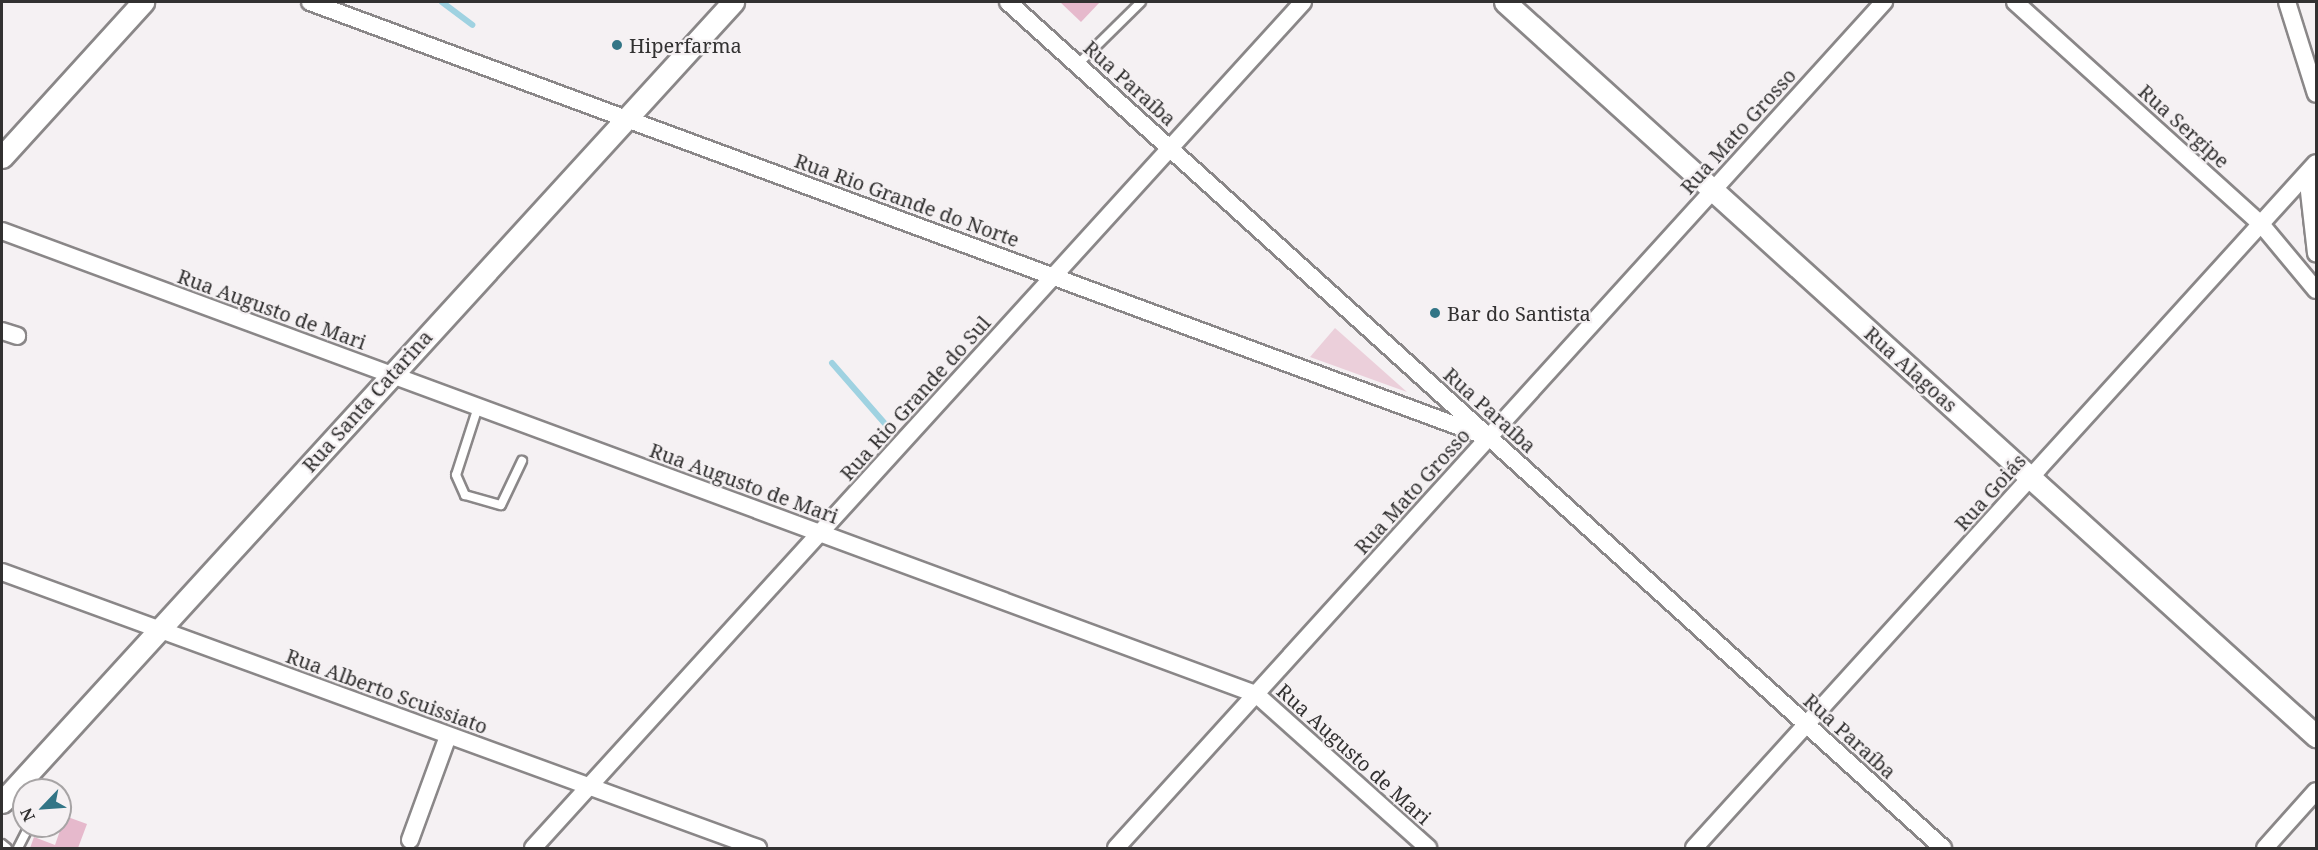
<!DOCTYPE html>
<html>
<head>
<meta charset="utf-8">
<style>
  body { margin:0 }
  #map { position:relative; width:2318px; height:850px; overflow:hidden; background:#f5f1f3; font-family:"Noto Serif",serif }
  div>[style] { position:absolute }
  .green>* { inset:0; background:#ebcfda }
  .stream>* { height:6px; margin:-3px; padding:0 3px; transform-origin:3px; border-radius:3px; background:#9fd2e1 }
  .building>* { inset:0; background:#e6b9cc }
  .roads { filter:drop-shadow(2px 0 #8a8788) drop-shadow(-2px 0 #8a8788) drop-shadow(0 2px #8a8788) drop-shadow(0 -2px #8a8788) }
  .service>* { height:8px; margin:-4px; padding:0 4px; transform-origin:4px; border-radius:4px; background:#fff }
  .minor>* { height:16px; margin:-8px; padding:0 8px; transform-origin:8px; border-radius:8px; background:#fff }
  .tertiary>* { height:21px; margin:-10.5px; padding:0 10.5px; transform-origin:10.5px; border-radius:10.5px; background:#fff }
  .dots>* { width:16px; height:16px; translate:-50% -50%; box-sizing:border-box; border:3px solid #f5f1f3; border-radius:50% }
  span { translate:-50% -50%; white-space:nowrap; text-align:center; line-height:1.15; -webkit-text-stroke:4.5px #f5f1f3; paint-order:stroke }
  .poi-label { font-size:20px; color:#323131 }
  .left { translate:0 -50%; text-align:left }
  .street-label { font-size:20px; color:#323131 }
  .frame { position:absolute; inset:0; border:3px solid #323131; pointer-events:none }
  .north { position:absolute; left:12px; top:778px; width:60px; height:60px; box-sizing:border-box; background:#f5f1f3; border:2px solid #a7a4a5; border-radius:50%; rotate:245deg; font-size:16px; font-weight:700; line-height:24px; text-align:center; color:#323131 }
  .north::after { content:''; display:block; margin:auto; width:21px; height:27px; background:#327586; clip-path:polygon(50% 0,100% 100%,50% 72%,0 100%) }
</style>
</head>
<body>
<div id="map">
  <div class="green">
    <i style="clip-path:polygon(1335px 328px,1407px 392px,1310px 357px)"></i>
  </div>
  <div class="stream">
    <i style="left:442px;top:2px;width:38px;rotate:37deg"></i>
    <i style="left:832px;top:363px;width:82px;rotate:48.9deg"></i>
  </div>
  <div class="building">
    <i style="clip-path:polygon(1060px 2px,1100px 2px,1081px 22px)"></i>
    <i style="clip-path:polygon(65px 816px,87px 824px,78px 848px,30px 848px,34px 837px,55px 845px)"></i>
  </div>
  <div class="roads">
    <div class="service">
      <i style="left:1078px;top:64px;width:88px;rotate:-44.5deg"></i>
      <i style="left:478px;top:407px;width:71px;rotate:107.9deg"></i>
      <i style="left:456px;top:475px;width:22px;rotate:66deg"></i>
      <i style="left:465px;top:495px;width:37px;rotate:16deg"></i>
      <i style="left:501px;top:505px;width:49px;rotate:-64.5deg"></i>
      <i style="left:11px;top:792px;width:24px;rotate:57deg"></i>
      <i style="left:2px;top:844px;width:6px;rotate:39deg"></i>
      <i style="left:18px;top:848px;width:25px;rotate:-63deg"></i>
    </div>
    <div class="minor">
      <i style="left:310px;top:2px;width:1246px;rotate:20.28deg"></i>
      <i style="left:1008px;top:2px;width:1261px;rotate:42.14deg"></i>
      <i style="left:2015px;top:2px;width:331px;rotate:42.1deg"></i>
      <i style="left:2261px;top:224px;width:86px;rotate:50.2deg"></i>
      <i style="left:2287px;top:2px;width:96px;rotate:72.5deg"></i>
      <i style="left:2307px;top:174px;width:80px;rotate:83.5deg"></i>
      <i style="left:2px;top:231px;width:1337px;rotate:20.27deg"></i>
      <i style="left:1256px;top:694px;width:231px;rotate:41.8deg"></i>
      <i style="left:2px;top:331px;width:16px;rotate:18deg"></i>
      <i style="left:2px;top:572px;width:805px;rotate:20.06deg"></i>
      <i style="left:410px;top:840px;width:111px;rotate:-69.9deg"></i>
      <i style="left:533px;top:848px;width:1144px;rotate:-47.69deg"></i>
      <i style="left:1116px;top:848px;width:1143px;rotate:-47.77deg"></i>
      <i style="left:1694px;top:848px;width:925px;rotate:-47.76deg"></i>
      <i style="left:2265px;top:848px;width:76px;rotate:-48.2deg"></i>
    </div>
    <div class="tertiary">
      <i style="left:1505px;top:2px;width:1094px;rotate:42.15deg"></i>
      <i style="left:2px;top:157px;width:210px;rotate:-47.7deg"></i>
      <i style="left:2px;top:802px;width:1084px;rotate:-47.58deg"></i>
    </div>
  </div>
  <div class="dots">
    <i style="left:617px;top:45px;background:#327586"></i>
    <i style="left:1435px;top:313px;background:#327586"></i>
  </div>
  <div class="poi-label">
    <span class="left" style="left:629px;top:45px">Hiperfarma</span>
    <span class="left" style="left:1447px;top:313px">Bar do Santista</span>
  </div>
  <div class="street-label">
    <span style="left:1130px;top:83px;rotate:42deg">Rua Paraíba</span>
    <span style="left:2184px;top:126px;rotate:42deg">Rua Sergipe</span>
    <span style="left:1738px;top:131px;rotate:-48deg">Rua Mato Grosso</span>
    <span style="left:907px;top:200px;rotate:20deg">Rua Rio Grande do Norte</span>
    <span style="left:272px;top:309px;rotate:20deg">Rua Augusto de Mari</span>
    <span style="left:1911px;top:369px;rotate:42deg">Rua Alagoas</span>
    <span style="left:915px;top:398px;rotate:-48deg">Rua Rio Grande do Sul</span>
    <span style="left:367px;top:401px;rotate:-48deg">Rua Santa Catarina</span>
    <span style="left:1490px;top:410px;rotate:42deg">Rua Paraíba</span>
    <span style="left:744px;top:483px;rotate:20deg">Rua Augusto de Mari</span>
    <span style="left:1412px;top:491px;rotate:-48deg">Rua Mato Grosso</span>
    <span style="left:1990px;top:492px;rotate:-48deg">Rua Goiás</span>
    <span style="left:387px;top:691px;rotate:20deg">Rua Alberto Scuissiato</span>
    <span style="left:1850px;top:736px;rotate:42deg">Rua Paraíba</span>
    <span style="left:1354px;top:754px;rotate:42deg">Rua Augusto de Mari</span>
  </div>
  <div class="frame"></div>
  <div class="north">N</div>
</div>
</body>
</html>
